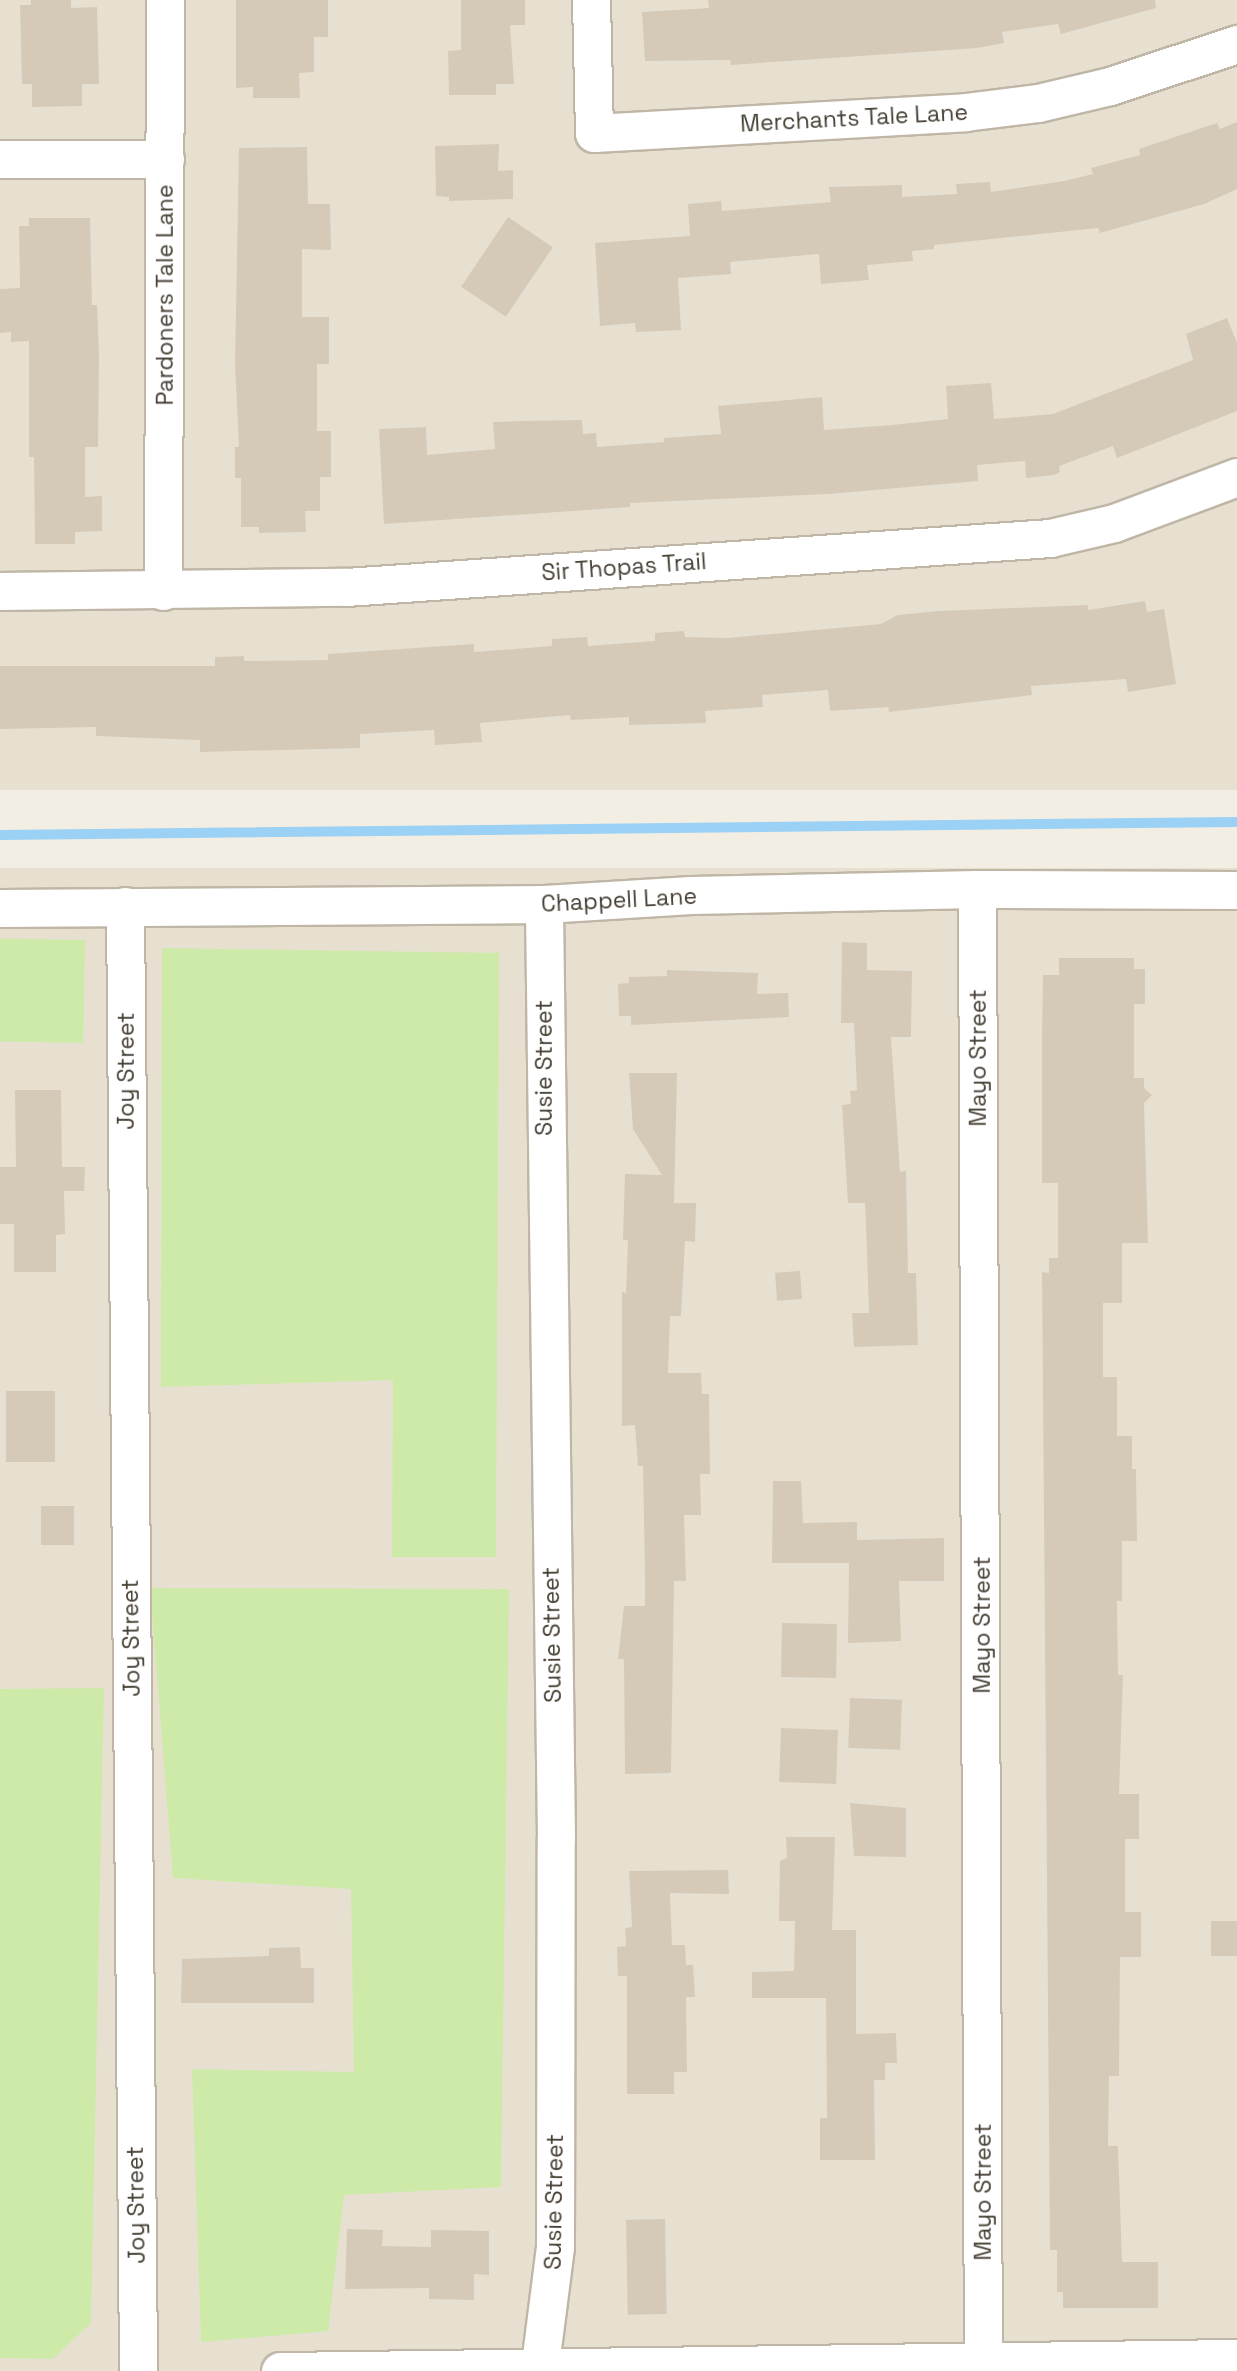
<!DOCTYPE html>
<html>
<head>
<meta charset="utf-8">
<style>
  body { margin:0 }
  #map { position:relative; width:1237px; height:2371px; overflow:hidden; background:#f3eee4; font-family:"Space Grotesk",sans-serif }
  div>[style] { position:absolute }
  .residential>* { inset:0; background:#e7e0d1; transform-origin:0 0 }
  .green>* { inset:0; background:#ceeaa9; transform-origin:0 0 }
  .stream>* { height:10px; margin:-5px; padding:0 5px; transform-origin:5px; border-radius:5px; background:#9bd1f4 }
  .building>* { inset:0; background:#d5cab8; transform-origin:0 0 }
  .roads { filter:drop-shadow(2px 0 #bfb6a6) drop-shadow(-2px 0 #bfb6a6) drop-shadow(0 2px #bfb6a6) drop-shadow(0 -2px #bfb6a6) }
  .minor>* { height:37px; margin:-18.5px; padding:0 18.5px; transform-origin:18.5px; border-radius:18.5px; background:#fff }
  span { translate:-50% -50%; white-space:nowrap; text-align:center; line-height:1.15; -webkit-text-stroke:5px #fff; paint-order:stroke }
  .street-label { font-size:23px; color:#453e33 }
</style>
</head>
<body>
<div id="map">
  <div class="residential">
    <i style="left:0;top:0;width:1237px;height:790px"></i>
    <i style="left:1237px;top:868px;width:1503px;height:1237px;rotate:90deg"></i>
  </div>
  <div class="green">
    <i style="left:85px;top:940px;width:103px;height:85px;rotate:91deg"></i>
    <i style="clip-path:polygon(162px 948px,499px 953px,496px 1557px,392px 1557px,393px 1380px,161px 1387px)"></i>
    <i style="clip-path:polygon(150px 1588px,509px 1589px,501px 2187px,344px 2195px,328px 2331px,201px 2342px,192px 2069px,354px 2072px,351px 1889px,173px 1878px)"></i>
    <i style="clip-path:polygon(104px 1688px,91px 2323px,53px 2359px,0 2358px,0 1689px)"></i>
  </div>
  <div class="stream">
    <i style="left:0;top:835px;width:1237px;rotate:-0.6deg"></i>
  </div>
  <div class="building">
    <i style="clip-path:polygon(31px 0,71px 0,71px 8px,97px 7px,99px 84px,82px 84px,82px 106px,32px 107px,32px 84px,22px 84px,20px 5px,31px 5px)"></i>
    <i style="clip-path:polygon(236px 0,328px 0,328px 37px,314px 37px,314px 72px,299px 73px,300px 98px,253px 98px,253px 87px,236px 88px)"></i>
    <i style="clip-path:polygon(461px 0,525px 0,525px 25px,510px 25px,514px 84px,496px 84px,496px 95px,449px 95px,448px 51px,461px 50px)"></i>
    <i style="clip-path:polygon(708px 0,1155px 0,1156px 8px,1061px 34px,1058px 24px,1002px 32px,1004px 43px,977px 48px,731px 65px,730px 60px,645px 61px,642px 12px,709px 8px)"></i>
    <i style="clip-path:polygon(1237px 122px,1237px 189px,1204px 204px,1100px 233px,1098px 228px,934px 245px,934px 249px,912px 251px,913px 261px,867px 265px,869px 280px,821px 284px,819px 254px,730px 262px,731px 274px,678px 278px,681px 330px,636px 332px,635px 323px,600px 326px,595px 243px,690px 236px,688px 204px,721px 201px,722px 211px,831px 202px,829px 187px,902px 185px,902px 197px,957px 194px,956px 184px,990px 182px,991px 192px,1064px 181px,1093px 174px,1091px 168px,1140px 155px,1139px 149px,1217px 123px,1220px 129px)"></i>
    <i style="clip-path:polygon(499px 144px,498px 171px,513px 170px,513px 199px,449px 201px,449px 197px,436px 196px,435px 146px)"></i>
    <i style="clip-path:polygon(307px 147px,308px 204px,330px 204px,331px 250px,302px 249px,302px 317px,329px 317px,329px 364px,317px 364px,317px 431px,331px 431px,331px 477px,320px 477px,320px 511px,305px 511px,306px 532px,259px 533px,259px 527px,241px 527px,241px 478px,235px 478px,235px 447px,239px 447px,235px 364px,239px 148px)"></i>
    <i style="left:508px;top:217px;width:54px;height:84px;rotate:34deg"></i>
    <i style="clip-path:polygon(29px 218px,90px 218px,92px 305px,97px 305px,99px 356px,98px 447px,85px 447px,85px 497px,102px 496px,102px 531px,75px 532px,75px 544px,35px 544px,34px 457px,29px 457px,29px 341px,11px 342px,11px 332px,0 333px,0 289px,20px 288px,19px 226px,29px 226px)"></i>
    <i style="clip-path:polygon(1227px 318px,1237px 343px,1237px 411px,1117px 458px,1113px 446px,1059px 466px,1060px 472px,1054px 475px,1026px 478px,1025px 461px,977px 465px,978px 481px,828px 494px,630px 503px,630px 507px,384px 524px,379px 429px,426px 427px,427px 455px,495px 449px,493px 422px,521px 421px,582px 420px,583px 434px,596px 433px,597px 447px,664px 442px,664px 438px,721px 434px,718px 406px,822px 397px,824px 430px,892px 425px,948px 419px,946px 386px,991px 383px,994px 419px,1053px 414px,1193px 360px,1186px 334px)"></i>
    <i style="clip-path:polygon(1145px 601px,1147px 612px,1164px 609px,1176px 684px,1128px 692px,1126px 679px,1031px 686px,1032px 695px,889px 712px,888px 707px,830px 711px,828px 690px,762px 695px,763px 707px,705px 711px,706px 723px,629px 725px,629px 717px,571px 720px,570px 715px,480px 723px,482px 742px,435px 745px,434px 730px,360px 734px,360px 748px,200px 752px,200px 740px,96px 736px,96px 727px,0 729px,0 666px,215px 666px,215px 657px,244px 656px,244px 661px,328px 660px,328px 654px,474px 644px,474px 652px,552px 646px,552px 639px,587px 637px,588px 646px,655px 641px,655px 633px,684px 631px,685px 637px,728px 638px,881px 624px,898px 615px,939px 611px,1088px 605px,1088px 610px)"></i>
    <i style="clip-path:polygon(842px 942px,867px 943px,867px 970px,912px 971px,911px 1037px,891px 1037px,900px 1172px,906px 1171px,908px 1273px,916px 1273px,918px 1345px,854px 1347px,852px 1313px,869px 1313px,867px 1252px,865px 1203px,848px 1203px,842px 1105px,851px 1104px,850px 1091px,857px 1090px,854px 1023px,841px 1023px)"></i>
    <i style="clip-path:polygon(1059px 958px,1134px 958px,1134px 969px,1145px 969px,1145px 1004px,1134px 1004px,1134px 1078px,1144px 1078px,1144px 1088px,1152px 1095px,1144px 1103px,1148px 1243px,1122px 1243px,1122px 1303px,1103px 1303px,1103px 1377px,1117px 1377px,1117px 1436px,1132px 1436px,1132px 1469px,1136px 1469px,1137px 1541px,1122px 1541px,1122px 1601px,1117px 1601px,1118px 1675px,1123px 1675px,1119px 1794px,1139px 1794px,1139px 1839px,1125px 1839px,1125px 1912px,1141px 1912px,1141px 1957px,1120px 1957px,1119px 2076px,1109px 2076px,1108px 2146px,1118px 2146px,1122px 2262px,1158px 2262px,1158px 2308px,1063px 2308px,1063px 2292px,1057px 2292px,1057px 2250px,1050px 2250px,1042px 1272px,1049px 1273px,1049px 1258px,1058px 1258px,1058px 1183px,1042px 1183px,1042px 1035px,1043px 975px,1059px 975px)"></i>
    <i style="clip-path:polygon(667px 970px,758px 973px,757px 994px,788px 993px,789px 1017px,631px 1025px,631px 1016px,619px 1016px,618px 984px,629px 983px,629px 977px,667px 976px)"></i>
    <i style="clip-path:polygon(629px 1073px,677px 1073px,674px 1203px,696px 1203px,695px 1242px,685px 1241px,681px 1316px,670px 1316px,668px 1373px,701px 1373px,702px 1394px,709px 1394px,710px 1474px,700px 1474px,701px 1515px,684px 1515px,686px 1581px,674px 1581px,671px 1773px,625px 1774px,624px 1659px,618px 1659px,624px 1606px,645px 1606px,645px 1573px,643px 1466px,638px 1466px,635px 1425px,622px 1426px,622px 1292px,626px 1293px,628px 1240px,623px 1240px,625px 1174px,662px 1175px,633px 1129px)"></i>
    <i style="clip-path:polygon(15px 1090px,61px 1090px,62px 1167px,85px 1167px,84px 1191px,64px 1191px,65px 1234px,56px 1235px,56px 1272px,14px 1272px,14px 1224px,0 1224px,0 1167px,16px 1167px)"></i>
    <i style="left:800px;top:1271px;width:28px;height:25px;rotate:86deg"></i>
    <i style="left:6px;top:1391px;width:49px;height:71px"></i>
    <i style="clip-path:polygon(773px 1481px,801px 1481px,803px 1523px,857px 1522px,857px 1540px,944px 1538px,944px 1581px,899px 1581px,901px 1641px,848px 1643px,849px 1563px,772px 1563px)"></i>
    <i style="left:41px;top:1506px;width:33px;height:39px"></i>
    <i style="left:837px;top:1624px;width:54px;height:55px;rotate:91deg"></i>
    <i style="left:850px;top:1698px;width:52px;height:50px;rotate:2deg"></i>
    <i style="left:838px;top:1730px;width:54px;height:57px;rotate:92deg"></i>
    <i style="clip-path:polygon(850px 1803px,906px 1808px,906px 1857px,854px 1856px)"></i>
    <i style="clip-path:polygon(786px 1837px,835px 1837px,832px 1930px,856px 1930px,856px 2034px,896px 2033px,897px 2063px,885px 2063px,885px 2080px,874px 2080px,875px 2160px,820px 2160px,820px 2118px,827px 2118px,826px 1998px,752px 1998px,752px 1972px,794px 1971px,795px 1921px,779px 1921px,780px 1861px,787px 1858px)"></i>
    <i style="clip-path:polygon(728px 1870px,729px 1894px,670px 1893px,672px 1945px,685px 1945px,686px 1965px,693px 1965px,695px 1997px,686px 1997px,687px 2072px,674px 2072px,674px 2094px,627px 2094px,627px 1976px,618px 1976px,617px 1947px,626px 1946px,625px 1928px,632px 1927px,629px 1871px)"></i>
    <i style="left:1237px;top:1921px;width:35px;height:26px;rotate:90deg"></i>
    <i style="clip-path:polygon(300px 1947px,301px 1968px,314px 1968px,314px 2003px,181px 2003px,182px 1959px,269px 1956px,269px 1948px)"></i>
    <i style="left:665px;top:2219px;width:95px;height:39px;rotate:89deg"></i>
    <i style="clip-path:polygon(347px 2229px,383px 2230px,382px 2246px,431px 2247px,431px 2230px,489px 2231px,489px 2275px,474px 2274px,474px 2300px,429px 2299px,429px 2288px,345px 2289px)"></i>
  </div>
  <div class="roads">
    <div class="minor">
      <i style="left:591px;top:0;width:133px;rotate:88.7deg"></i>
      <i style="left:594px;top:133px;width:372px;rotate:-3.2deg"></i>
      <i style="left:965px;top:112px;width:74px;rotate:-7deg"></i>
      <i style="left:1038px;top:103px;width:74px;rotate:-13.3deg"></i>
      <i style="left:1110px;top:86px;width:134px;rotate:-18.3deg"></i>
      <i style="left:0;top:159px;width:165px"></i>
      <i style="left:0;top:591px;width:346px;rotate:-0.7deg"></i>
      <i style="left:346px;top:587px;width:706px;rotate:-3.98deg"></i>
      <i style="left:1050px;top:538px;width:66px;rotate:-13.2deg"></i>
      <i style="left:1114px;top:523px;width:131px;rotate:-20.5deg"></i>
      <i style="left:163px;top:591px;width:591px;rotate:-89.81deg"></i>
      <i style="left:977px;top:889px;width:1472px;rotate:89.77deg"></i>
      <i style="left:125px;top:906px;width:1465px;rotate:89.49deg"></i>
      <i style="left:0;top:908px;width:544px;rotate:-0.42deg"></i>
      <i style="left:544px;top:904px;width:147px;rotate:-3.5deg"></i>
      <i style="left:691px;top:895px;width:286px;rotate:-1.2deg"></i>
      <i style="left:977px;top:889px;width:260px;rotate:0.2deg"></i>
      <i style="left:540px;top:2364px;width:118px;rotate:-82.7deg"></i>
      <i style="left:555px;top:2247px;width:409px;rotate:-89.9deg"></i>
      <i style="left:556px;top:1838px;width:934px;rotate:-90.74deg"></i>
      <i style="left:280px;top:2371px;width:957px;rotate:-0.78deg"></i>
    </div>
  </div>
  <div class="street-label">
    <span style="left:854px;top:118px;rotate:-3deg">Merchants Tale Lane</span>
    <span style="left:165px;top:295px;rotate:-90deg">Pardoners Tale Lane</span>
    <span style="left:624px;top:567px;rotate:-4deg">Sir Thopas Trail</span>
    <span style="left:619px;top:900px;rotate:-3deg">Chappell Lane</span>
    <span style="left:978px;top:1058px;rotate:-90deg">Mayo Street</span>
    <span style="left:544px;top:1068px;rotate:-90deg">Susie Street</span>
    <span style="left:126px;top:1071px;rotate:-90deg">Joy Street</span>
    <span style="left:982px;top:1625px;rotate:-90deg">Mayo Street</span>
    <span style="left:552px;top:1635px;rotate:-91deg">Susie Street</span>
    <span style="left:131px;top:1638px;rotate:-91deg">Joy Street</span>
    <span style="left:983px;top:2192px;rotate:-90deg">Mayo Street</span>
    <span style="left:554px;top:2202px;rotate:-89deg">Susie Street</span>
    <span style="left:136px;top:2205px;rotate:-91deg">Joy Street</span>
  </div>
</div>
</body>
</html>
